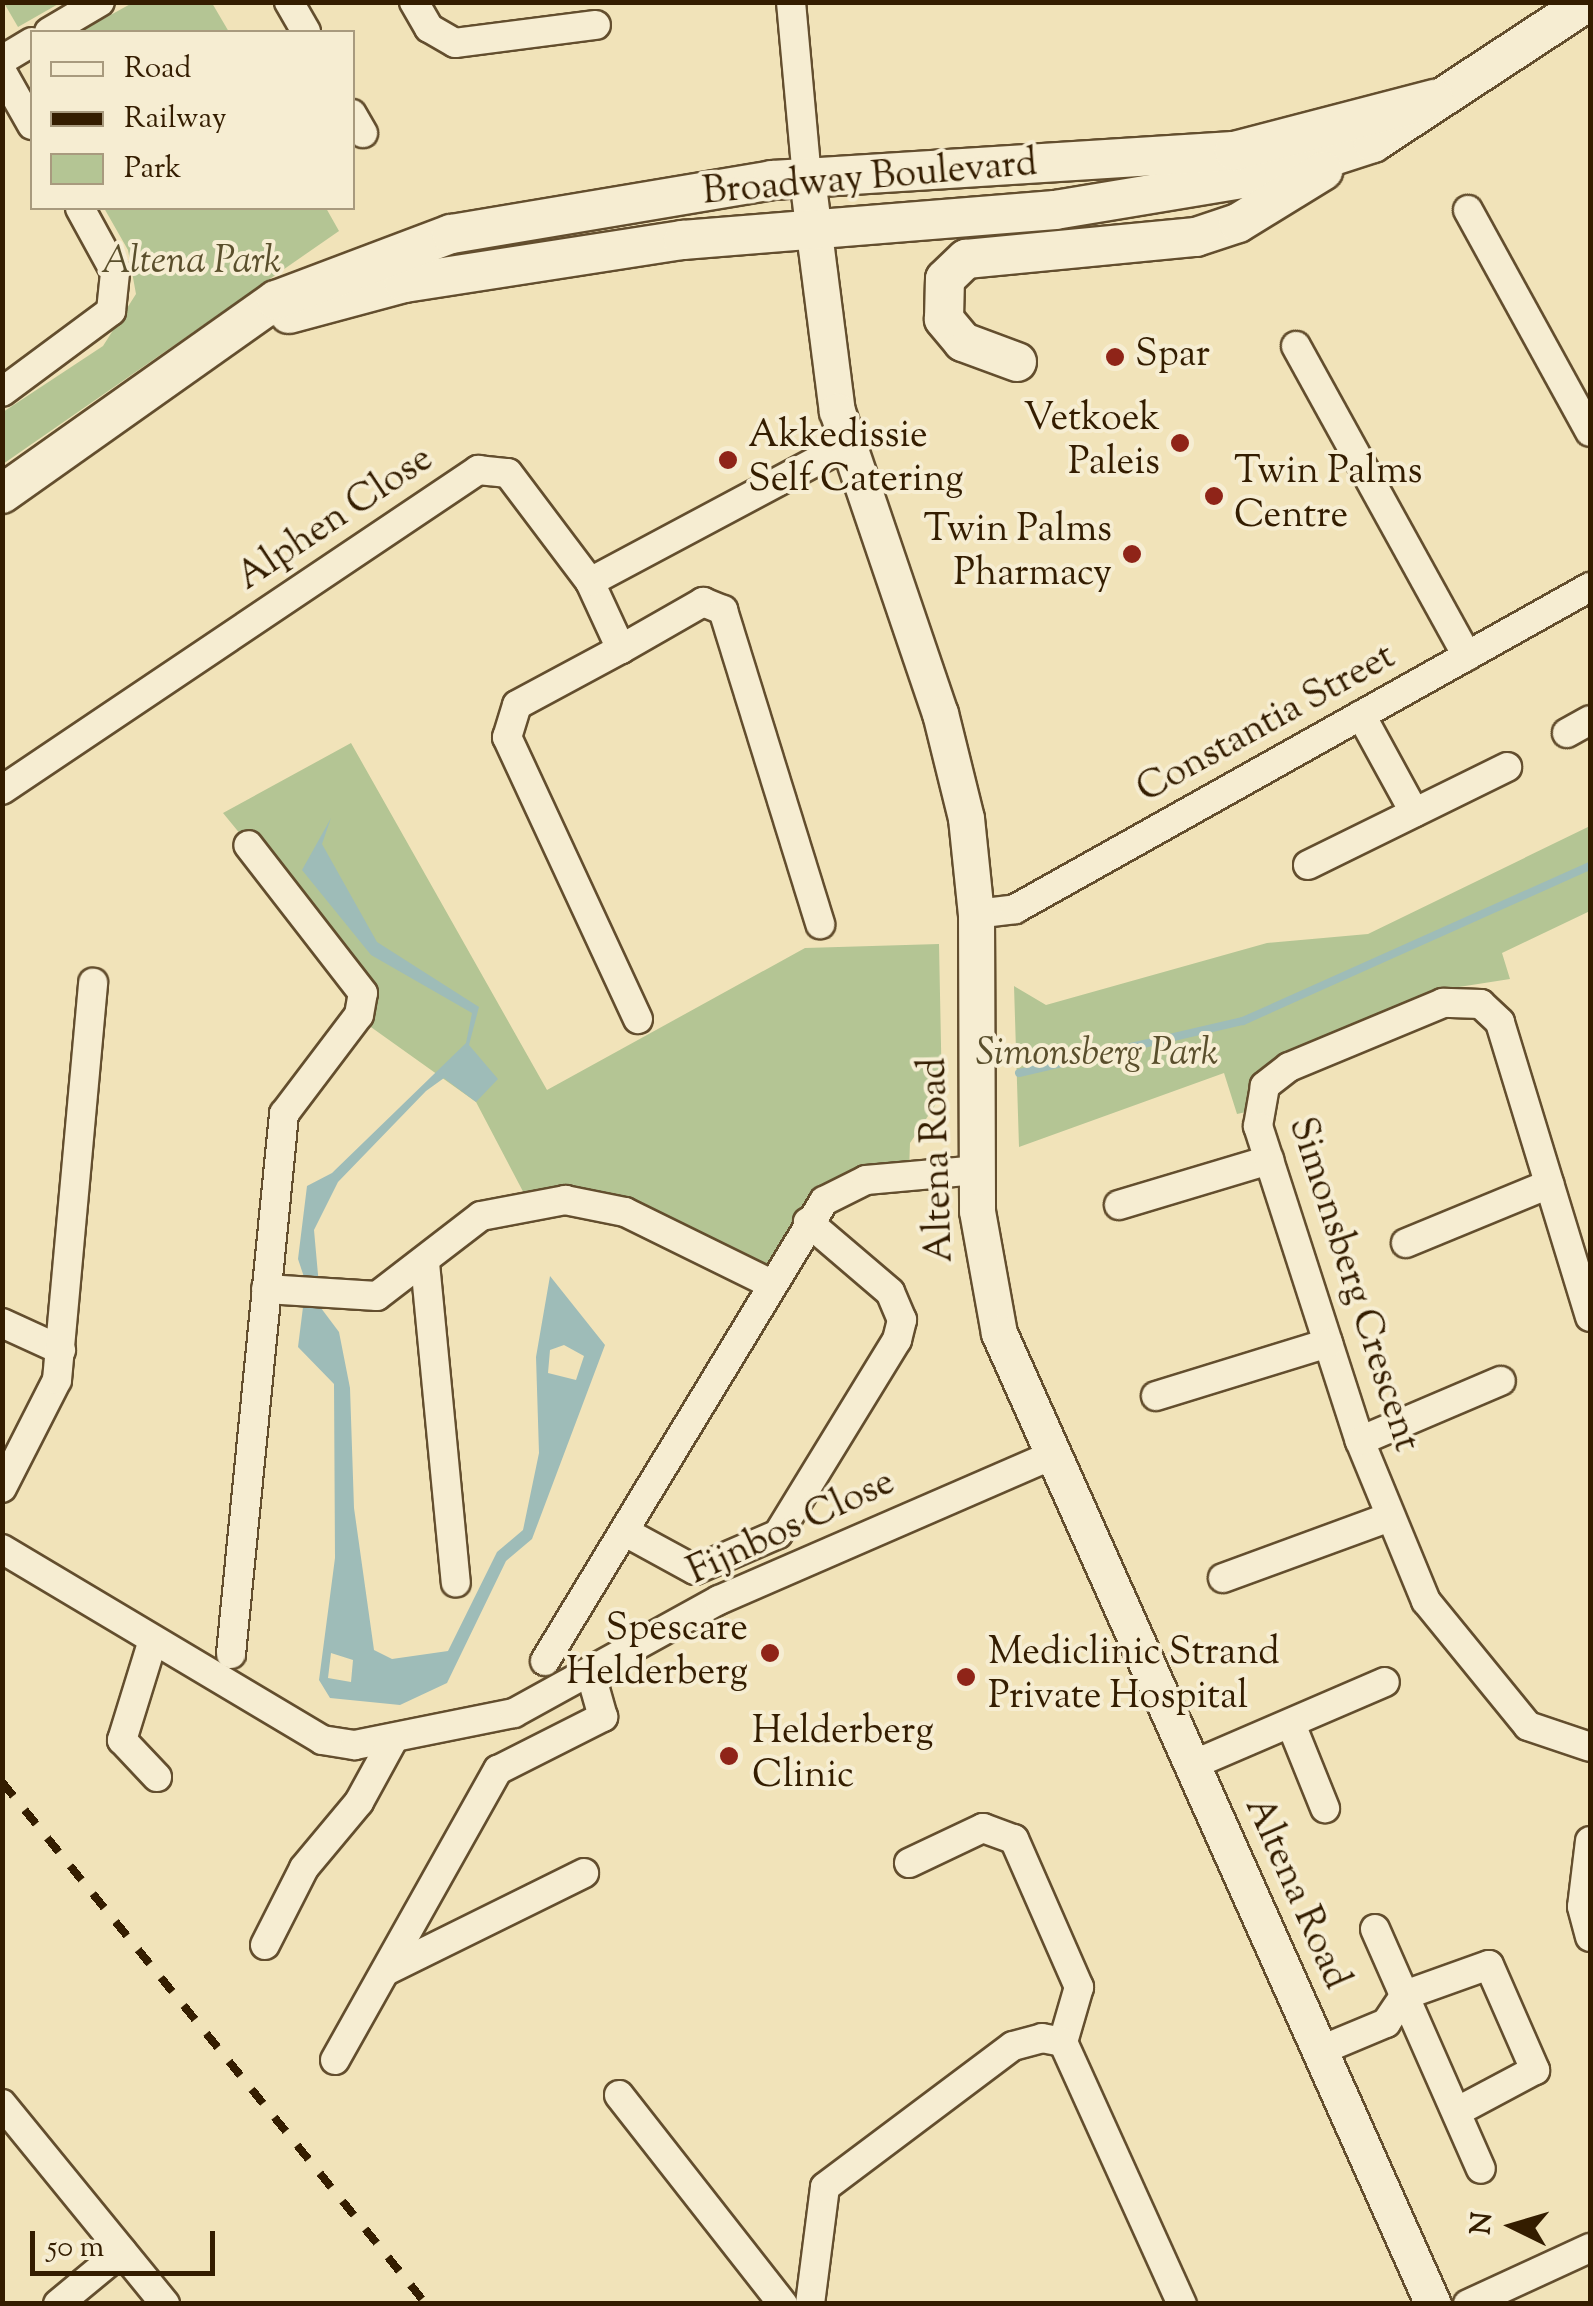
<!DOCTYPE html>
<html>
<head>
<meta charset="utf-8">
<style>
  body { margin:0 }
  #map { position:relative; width:1593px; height:2306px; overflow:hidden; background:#f1e3b9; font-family:"Sorts Mill Goudy",serif }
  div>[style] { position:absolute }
  .green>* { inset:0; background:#b4c594 }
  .water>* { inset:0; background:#9ebcb8 }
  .stream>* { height:8px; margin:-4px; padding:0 4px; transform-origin:4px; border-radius:4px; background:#9ebcb8 }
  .roads { filter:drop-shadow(2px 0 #634e2e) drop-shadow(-2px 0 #634e2e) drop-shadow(0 2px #634e2e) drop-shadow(0 -2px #634e2e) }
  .minor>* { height:28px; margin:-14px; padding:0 14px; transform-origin:14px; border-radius:14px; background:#f6edd2 }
  .tertiary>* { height:35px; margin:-17.5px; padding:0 17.5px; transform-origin:17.5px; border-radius:17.5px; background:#f6edd2 }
  .secondary>* { height:38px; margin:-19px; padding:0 19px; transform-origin:19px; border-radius:19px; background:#f6edd2 }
  .rail>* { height:8px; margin-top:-4px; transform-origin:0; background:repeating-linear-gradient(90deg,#341d00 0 18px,transparent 0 36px) }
  .dots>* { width:28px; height:28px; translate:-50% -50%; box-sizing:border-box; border:5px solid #f6edd2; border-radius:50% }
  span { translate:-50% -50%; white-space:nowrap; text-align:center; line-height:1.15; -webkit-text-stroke:8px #f6edd2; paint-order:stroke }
  .street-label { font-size:38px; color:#341d00 }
  .park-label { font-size:38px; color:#5a4f2c; font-style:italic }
  .poi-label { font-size:38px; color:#341d00 }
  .left { translate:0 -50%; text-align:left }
  .right { translate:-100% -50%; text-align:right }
  .frame { position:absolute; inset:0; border:5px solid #341d00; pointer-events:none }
  .legend { position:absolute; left:30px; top:30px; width:325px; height:180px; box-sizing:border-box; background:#f6edd2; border:2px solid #a89a7e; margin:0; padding:12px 18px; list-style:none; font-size:30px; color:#341d00 }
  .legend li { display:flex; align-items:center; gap:20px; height:50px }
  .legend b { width:50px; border:2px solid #a89a7e }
  .north { position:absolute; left:1463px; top:2176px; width:100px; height:100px; -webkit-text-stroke:8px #f6edd2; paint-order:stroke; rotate:275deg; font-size:28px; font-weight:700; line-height:40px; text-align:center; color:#341d00 }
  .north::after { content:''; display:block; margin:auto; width:35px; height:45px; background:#341d00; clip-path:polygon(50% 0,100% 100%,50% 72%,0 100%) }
  .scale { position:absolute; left:30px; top:2231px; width:185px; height:45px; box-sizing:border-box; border:5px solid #341d00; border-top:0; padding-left:12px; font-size:30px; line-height:35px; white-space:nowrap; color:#341d00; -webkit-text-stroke:8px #f6edd2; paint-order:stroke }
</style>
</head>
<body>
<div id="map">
  <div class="green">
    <i style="clip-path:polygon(134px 2px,212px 3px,229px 32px,80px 32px)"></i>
    <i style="clip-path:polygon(4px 3px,60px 3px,18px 27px)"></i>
    <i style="clip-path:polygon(104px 208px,326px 208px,339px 231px,3px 464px,3px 412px,103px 346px,136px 294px,128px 250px)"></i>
    <i style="clip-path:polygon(351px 743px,547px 1090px,805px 948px,939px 944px,942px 1095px,910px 1143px,909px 1172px,837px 1189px,767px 1281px,701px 1245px,528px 1201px,476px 1102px,368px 1025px,361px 981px,223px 813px)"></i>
    <i style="clip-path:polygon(1590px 826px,1590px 911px,1502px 953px,1510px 979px,1446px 989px,1273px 1062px,1255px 1081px,1246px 1112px,1237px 1114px,1224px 1073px,1019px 1147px,1014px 986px,1046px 1005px,1267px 943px,1368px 934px)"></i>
  </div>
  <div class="water">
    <i style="clip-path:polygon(evenodd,331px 818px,322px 844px,377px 942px,479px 1007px,469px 1045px,498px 1079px,476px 1102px,444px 1078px,426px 1091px,338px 1182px,314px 1230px,321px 1308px,339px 1332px,350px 1388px,354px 1508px,374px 1650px,392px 1659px,448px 1651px,497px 1552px,523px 1530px,539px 1453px,536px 1357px,550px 1276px,605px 1345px,532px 1539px,506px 1561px,447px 1683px,400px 1705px,330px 1698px,319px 1680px,335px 1558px,334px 1384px,298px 1347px,306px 1283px,298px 1259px,307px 1186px,332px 1173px,466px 1043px,472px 1013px,371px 955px,302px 870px,331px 818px,564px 1345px,584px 1356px,576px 1380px,548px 1373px,550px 1350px,564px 1345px,331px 818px,331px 1653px,353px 1660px,351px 1682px,328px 1678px,331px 1653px)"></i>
  </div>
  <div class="stream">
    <i style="left:1019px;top:1073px;width:230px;rotate:-13.1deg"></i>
    <i style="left:1243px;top:1021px;width:380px;rotate:-24.1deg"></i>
  </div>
  <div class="roads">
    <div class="minor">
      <i style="left:289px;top:2px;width:34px;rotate:60deg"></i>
      <i style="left:414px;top:2px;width:30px;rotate:60deg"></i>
      <i style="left:429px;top:28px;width:30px;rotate:30deg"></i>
      <i style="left:455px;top:43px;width:142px;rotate:-7.3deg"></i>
      <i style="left:791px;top:2px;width:177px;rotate:84.8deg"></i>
      <i style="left:49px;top:32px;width:59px;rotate:-30.5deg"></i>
      <i style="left:2px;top:60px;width:35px;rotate:-31deg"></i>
      <i style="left:2px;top:72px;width:61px;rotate:60.5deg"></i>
      <i style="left:352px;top:114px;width:22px;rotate:60deg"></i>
      <i style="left:1468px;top:210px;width:253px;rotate:61.2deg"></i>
      <i style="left:1296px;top:346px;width:354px;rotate:61.1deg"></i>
      <i style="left:2px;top:392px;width:136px;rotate:-36.6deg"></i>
      <i style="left:111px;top:311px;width:39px;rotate:-84deg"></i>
      <i style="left:115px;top:272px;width:73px;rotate:-118.7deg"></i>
      <i style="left:590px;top:582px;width:74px;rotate:65.2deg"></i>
      <i style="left:621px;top:649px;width:118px;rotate:151.7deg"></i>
      <i style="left:517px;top:705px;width:34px;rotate:107deg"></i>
      <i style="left:507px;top:737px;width:311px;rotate:65.1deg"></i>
      <i style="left:621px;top:649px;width:95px;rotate:-29.8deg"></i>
      <i style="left:703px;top:602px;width:22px;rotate:22deg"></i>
      <i style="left:723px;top:610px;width:329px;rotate:72.8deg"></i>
      <i style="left:1361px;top:715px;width:111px;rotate:61.3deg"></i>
      <i style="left:1567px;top:733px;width:26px;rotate:-29deg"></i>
      <i style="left:2px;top:790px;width:574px;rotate:-33.91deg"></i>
      <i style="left:478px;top:470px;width:30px;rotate:6deg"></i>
      <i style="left:508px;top:473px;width:136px;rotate:53deg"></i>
      <i style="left:590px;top:582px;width:295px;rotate:-28.1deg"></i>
      <i style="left:1308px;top:865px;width:222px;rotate:-26.2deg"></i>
      <i style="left:976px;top:914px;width:39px;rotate:-7deg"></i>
      <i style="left:1015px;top:909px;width:659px;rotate:-29.25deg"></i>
      <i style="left:1119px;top:1205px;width:157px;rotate:-16.7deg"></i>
      <i style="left:1406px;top:1243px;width:155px;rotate:-22.4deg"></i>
      <i style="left:425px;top:1263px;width:321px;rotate:84.5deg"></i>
      <i style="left:266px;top:1289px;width:111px;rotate:3.6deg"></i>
      <i style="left:377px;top:1296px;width:131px;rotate:-37.6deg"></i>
      <i style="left:481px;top:1216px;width:86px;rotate:-10.8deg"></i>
      <i style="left:565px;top:1200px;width:61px;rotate:11.3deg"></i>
      <i style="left:625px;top:1212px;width:158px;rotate:26.2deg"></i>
      <i style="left:1590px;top:1317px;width:308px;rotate:-107deg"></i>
      <i style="left:1500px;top:1022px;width:26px;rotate:-137deg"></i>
      <i style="left:1481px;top:1004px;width:38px;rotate:-178deg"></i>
      <i style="left:1443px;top:1003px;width:167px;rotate:157.4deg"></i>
      <i style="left:1289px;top:1067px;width:31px;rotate:142deg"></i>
      <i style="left:1265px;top:1086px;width:41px;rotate:99.9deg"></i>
      <i style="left:1258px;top:1126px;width:331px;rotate:72.1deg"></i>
      <i style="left:1360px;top:1441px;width:173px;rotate:67.6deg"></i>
      <i style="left:1426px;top:1601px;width:161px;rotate:50.8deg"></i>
      <i style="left:1528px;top:1726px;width:65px;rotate:18.7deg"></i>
      <i style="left:2px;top:1323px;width:65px;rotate:24.6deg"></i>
      <i style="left:1156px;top:1396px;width:180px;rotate:-17.1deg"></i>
      <i style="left:1360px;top:1441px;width:153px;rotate:-23.1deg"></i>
      <i style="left:2px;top:1488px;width:121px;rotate:-63deg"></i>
      <i style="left:57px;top:1380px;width:399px;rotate:-84.8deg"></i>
      <i style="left:627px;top:1533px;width:77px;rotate:28.6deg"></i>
      <i style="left:695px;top:1570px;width:90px;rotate:-23.4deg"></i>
      <i style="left:778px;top:1534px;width:228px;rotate:-58.5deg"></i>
      <i style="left:897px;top:1340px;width:21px;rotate:-76deg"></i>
      <i style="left:902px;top:1320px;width:30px;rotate:-113deg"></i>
      <i style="left:890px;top:1292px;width:108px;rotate:-139.5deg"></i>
      <i style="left:2px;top:1549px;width:373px;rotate:30.8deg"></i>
      <i style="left:322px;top:1740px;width:33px;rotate:9deg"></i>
      <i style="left:355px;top:1745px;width:162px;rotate:-11.4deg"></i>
      <i style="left:514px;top:1713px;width:234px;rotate:-28.9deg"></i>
      <i style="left:719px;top:1600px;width:361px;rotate:-23.5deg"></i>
      <i style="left:1223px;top:1578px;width:178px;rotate:-20.1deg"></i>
      <i style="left:153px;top:1640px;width:105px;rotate:107.2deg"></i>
      <i style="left:122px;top:1740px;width:51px;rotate:46.6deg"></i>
      <i style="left:231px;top:1654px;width:543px;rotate:-84.39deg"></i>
      <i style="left:284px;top:1114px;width:124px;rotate:-52.9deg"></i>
      <i style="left:359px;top:1015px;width:22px;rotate:-80deg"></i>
      <i style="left:363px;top:993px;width:187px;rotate:-127.8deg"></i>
      <i style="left:545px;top:1661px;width:538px;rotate:-58.76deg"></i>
      <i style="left:824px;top:1201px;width:47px;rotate:-26.6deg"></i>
      <i style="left:866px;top:1180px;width:111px;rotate:-5.1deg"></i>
      <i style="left:1291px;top:1724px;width:91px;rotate:68deg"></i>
      <i style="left:1190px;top:1766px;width:212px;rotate:-23.3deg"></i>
      <i style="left:1590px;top:1841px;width:66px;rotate:96.9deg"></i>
      <i style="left:1582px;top:1907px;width:31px;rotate:75deg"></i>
      <i style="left:909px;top:1863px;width:82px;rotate:-25.3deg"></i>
      <i style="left:983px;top:1828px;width:33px;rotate:20deg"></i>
      <i style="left:1014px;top:1839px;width:162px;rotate:66.3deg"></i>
      <i style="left:1079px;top:1987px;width:57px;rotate:106.2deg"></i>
      <i style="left:1375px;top:1929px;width:262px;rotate:66.2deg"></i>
      <i style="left:265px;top:1945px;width:86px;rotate:-63.1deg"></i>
      <i style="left:304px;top:1868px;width:86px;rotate:-50.2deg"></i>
      <i style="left:359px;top:1802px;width:73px;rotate:-61.3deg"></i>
      <i style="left:386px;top:1971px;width:221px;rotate:-26.3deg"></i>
      <i style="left:1319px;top:2051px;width:73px;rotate:-22.7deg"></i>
      <i style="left:1386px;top:2023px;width:34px;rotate:-56deg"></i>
      <i style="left:1405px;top:1995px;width:89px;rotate:-19.7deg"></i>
      <i style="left:1489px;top:1965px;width:115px;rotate:66.3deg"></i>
      <i style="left:1535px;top:2070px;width:89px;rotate:152deg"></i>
      <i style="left:335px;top:2060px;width:333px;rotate:-60.7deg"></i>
      <i style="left:498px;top:1770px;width:118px;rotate:-26.8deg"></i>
      <i style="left:603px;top:1717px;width:44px;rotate:-105.9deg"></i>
      <i style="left:619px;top:2095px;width:266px;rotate:51.9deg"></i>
      <i style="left:2px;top:2104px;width:258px;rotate:50.8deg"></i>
      <i style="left:58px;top:2304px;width:83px;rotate:-39.6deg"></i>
      <i style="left:810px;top:2304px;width:118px;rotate:-82.7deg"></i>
      <i style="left:825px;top:2187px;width:235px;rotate:-36.9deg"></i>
      <i style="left:1013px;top:2046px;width:30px;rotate:-15deg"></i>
      <i style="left:1042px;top:2038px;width:21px;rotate:11deg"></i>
      <i style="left:1063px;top:2042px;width:288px;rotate:65.6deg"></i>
      <i style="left:1468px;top:2304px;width:134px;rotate:-24.7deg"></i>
    </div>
    <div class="tertiary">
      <i style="left:807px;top:178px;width:235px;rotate:82.7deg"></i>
      <i style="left:837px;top:411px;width:319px;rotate:71.2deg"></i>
      <i style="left:940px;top:713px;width:108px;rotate:76.1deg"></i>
      <i style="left:966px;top:818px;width:97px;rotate:84.1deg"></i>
      <i style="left:976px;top:914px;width:297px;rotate:89.8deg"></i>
      <i style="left:977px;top:1211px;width:124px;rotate:79.8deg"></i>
      <i style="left:999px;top:1333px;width:1064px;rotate:65.92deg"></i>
    </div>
    <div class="secondary">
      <i style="left:289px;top:314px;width:119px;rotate:-15.1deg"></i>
      <i style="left:404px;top:283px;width:282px;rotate:-8.8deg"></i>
      <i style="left:683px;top:240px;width:373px;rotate:-4.6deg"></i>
      <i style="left:1055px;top:210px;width:232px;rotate:-9.4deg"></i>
      <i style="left:1284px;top:172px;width:94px;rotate:-18deg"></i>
      <i style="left:1373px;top:143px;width:257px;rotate:-33.3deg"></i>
      <i style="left:1017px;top:362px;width:58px;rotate:-159.7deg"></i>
      <i style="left:963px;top:342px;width:30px;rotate:-130deg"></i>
      <i style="left:944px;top:319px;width:40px;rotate:-88.6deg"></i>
      <i style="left:945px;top:279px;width:29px;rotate:-44deg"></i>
      <i style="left:966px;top:259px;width:231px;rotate:-5.5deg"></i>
      <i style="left:1196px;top:237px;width:44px;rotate:-18.4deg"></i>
      <i style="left:1238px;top:223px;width:100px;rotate:-31.5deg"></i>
      <i style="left:2px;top:494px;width:336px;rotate:-35.3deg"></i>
      <i style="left:276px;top:300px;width:187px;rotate:-20.7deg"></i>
      <i style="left:451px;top:234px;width:326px;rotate:-9.5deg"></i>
      <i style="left:772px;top:180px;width:463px;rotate:-3.6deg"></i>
      <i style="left:1234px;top:151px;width:207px;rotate:-14.6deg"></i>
    </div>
  </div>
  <div class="rail">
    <i style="left:2px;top:1782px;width:673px;rotate:50.91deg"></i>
  </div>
  <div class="dots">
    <i style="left:1115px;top:357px;background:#8f2418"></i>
    <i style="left:1180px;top:443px;background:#8f2418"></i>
    <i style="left:728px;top:460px;background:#8f2418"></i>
    <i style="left:1214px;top:496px;background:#8f2418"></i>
    <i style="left:1132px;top:554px;background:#8f2418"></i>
    <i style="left:770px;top:1653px;background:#8f2418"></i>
    <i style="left:966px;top:1677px;background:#8f2418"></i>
    <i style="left:729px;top:1756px;background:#8f2418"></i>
  </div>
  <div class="street-label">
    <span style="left:870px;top:180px;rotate:-5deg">Broadway Boulevard</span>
    <span style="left:336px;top:520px;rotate:-34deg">Alphen Close</span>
    <span style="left:1267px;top:725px;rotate:-29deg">Constantia Street</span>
    <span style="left:939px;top:1160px;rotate:-92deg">Altena Road</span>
    <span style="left:1352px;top:1285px;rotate:72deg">Simonsberg Crescent</span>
    <span style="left:792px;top:1529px;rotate:-25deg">Fijnbos Close</span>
    <span style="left:1295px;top:1894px;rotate:66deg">Altena Road</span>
  </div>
  <div class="park-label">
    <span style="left:191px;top:264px">Altena Park</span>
    <span style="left:1097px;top:1056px">Simonsberg Park</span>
  </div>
  <div class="poi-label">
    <span class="left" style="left:1135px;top:357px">Spar</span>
    <span class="right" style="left:1160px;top:443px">Vetkoek<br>Paleis</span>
    <span class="left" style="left:748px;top:460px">Akkedissie<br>Self Catering</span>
    <span class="left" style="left:1234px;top:496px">Twin Palms<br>Centre</span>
    <span class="right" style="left:1112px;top:554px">Twin Palms<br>Pharmacy</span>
    <span class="right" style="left:748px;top:1653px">Spescare<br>Helderberg</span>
    <span class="left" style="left:988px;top:1677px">Mediclinic Strand<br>Private Hospital</span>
    <span class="left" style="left:752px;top:1756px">Helderberg<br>Clinic</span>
  </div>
  <div class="frame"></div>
  <ul class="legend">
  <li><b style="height:12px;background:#f6edd2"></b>Road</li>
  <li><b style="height:12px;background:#341d00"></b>Railway</li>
  <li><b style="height:28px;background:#b4c594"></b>Park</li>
  </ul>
  <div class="north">N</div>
  <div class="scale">50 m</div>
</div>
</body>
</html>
